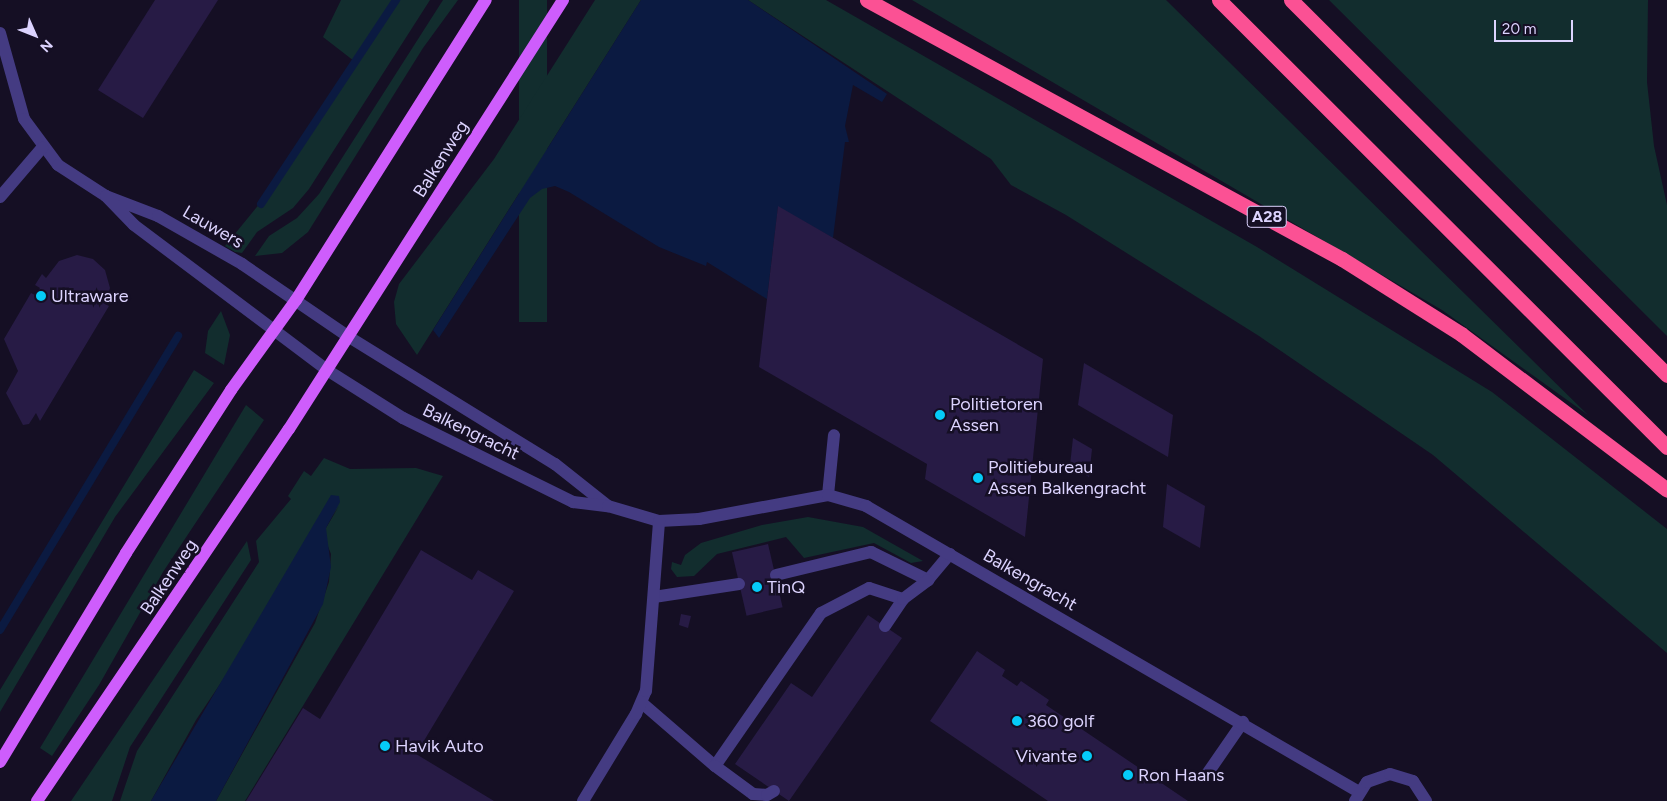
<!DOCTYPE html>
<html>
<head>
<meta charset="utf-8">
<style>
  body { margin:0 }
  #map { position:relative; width:1667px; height:801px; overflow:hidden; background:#150f24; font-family:Figtree,sans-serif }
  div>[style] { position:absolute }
  .green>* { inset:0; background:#122d2e; transform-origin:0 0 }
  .water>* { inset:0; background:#0b1a41 }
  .stream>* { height:8px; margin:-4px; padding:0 4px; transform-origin:4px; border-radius:4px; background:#0b1a41 }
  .building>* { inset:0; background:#271b45; transform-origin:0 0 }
  .service>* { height:12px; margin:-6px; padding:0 6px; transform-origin:6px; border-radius:6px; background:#443b82 }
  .minor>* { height:12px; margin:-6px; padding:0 6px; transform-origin:6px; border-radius:6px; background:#443b82 }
  .primary>* { height:12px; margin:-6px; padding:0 6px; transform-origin:6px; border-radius:6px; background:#ce5dfc }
  .motorway>* { height:15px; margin:-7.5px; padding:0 7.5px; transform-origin:7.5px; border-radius:7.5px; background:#fb5194 }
  .dots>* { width:14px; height:14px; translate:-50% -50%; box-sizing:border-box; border:2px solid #150f24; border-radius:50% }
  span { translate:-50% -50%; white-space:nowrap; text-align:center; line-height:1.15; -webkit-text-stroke:5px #150f24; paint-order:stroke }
  .shield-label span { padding:1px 4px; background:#150f24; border:1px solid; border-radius:4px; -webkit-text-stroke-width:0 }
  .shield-label { font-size:16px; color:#dcd3fe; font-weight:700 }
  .street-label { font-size:18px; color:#dcd3fe }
  .poi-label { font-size:18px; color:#dcd3fe }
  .left { translate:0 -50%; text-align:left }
  .right { translate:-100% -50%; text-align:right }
  .north { position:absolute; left:10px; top:10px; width:50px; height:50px; -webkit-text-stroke:4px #150f24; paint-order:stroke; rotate:134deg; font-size:14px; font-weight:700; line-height:20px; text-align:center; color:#dcd3fe }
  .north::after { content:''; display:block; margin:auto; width:18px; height:22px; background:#dcd3fe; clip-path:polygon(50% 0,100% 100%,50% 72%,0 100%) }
  .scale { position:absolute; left:1494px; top:20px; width:79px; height:22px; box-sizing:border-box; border:2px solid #dcd3fe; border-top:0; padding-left:6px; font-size:15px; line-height:18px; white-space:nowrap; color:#dcd3fe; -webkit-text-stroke:4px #150f24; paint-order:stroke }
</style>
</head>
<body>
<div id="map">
  <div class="green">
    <i style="clip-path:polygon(341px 0,430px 0,309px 189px,293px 208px,257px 232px,242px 253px,235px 252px,225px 246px,261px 202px,354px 61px,323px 37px)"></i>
    <i style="clip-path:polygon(443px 0,458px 0,423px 48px,308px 232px,282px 253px,255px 256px,269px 236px,297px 218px,319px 194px)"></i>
    <i style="left:519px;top:0;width:28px;height:322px"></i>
    <i style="clip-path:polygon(595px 0,641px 0,417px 355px,396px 324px,394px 302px,399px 284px,494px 159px)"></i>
    <i style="clip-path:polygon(748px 0,826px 0,1257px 247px,1492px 392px,1667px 529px,1667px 653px,1433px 455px,1259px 336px,1066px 215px,1011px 185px,991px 159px)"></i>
    <i style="clip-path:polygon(912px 0,1166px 0,1588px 415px,1442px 310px)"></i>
    <i style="clip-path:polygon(1329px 0,1648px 0,1647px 82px,1654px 146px,1667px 205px,1667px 336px)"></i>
    <i style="clip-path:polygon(221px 311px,230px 335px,224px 365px,205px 353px,208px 331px)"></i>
    <i style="clip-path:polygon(194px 370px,214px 383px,115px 517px,0 712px,0 690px)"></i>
    <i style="clip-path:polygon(246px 405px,264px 420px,163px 572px,99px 685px,52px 756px,40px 748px)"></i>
    <i style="clip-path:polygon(324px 458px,350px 469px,416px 468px,443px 476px,245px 801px,216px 801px,315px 623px,329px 582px,331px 554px,325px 539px,326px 528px,339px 506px,196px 720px,151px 801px,120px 801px,137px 751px,259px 562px,256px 541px,291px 499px,288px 496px,304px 471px,311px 476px)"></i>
    <i style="clip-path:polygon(808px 517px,863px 527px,923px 561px,911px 563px,874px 543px,804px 558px,786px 537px,717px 554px,694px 576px,677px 577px,671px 569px,672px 562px,681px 565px,685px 555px,701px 543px,762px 525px)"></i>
    <i style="clip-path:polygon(247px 541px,251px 560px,130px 747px,112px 801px,71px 801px)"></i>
  </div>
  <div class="water">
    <i style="clip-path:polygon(641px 0,748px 0,887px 94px,882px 102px,853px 85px,845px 126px,849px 142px,845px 142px,833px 238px,778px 207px,767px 299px,707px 262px,706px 266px,659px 247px,569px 192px,555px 186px,542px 189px,530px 198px,439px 338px,433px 330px)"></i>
    <i style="clip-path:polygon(331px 495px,339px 496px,340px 502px,326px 528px,331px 567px,323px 604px,216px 801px,151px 801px)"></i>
  </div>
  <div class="stream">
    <i style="left:261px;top:204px;width:245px;rotate:-56.5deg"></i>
    <i style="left:0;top:630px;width:344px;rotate:-58.8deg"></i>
  </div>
  <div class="building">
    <i style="clip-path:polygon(155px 0,218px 0,143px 118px,98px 90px)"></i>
    <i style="clip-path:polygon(778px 206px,1043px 359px,1025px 537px,925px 479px,927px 464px,759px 367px)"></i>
    <i style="clip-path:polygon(77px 255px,93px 259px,105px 270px,110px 288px,105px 304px,109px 306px,40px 421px,36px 413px,29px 424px,23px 425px,6px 393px,18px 371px,4px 339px,31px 293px,35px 295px,40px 288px,35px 285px,42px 274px,46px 278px,59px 261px)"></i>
    <i style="clip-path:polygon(1084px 363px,1173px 415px,1168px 457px,1078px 405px)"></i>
    <i style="clip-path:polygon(1073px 438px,1092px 449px,1089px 477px,1070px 465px)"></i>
    <i style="clip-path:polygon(1167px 484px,1205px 506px,1200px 548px,1163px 527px)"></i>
    <i style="left:768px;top:544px;width:65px;height:37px;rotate:77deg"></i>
    <i style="clip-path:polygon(421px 550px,472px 580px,478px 570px,514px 591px,416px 754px,494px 801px,246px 801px,303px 708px,320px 719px)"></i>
    <i style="clip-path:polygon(681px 614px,691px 616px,688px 628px,679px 625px)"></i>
    <i style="clip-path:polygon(868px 615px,902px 638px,789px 801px,735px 764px,791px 683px,812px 697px)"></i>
    <i style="clip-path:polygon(977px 651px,1005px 670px,1002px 676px,1017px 686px,1021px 681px,1049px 700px,1046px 705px,1188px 801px,1048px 801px,930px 721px)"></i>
  </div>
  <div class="service">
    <i style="left:828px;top:495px;width:60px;rotate:-84.3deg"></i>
    <i style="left:776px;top:575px;width:98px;rotate:-13.6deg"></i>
    <i style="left:871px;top:552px;width:64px;rotate:26.2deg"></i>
    <i style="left:928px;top:580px;width:34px;rotate:-50deg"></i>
    <i style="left:654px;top:597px;width:86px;rotate:-8.7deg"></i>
    <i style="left:885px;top:626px;width:32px;rotate:-56deg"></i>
    <i style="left:642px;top:703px;width:96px;rotate:40.8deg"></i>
    <i style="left:715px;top:766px;width:186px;rotate:-55.3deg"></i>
    <i style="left:821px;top:613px;width:54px;rotate:-27.5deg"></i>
    <i style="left:869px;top:588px;width:36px;rotate:18deg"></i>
    <i style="left:903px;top:599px;width:31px;rotate:-37deg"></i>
    <i style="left:715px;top:766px;width:47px;rotate:36.4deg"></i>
    <i style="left:753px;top:794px;width:14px;rotate:4deg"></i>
    <i style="left:767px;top:795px;width:8px;rotate:-30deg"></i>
    <i style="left:1205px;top:777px;width:67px;rotate:-55.4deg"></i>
    <i style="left:583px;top:801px;width:102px;rotate:-58.7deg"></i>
  </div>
  <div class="minor">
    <i style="left:0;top:33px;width:89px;rotate:74.4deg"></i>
    <i style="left:24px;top:119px;width:57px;rotate:53.5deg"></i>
    <i style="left:58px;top:165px;width:57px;rotate:32.9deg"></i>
    <i style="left:106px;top:196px;width:56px;rotate:21deg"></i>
    <i style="left:158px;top:216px;width:97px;rotate:29.7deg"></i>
    <i style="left:242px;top:264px;width:130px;rotate:34.3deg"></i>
    <i style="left:349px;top:337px;width:242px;rotate:31.7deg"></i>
    <i style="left:555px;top:464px;width:68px;rotate:38.4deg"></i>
    <i style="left:106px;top:196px;width:40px;rotate:46deg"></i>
    <i style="left:134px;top:225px;width:241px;rotate:36.9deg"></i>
    <i style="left:327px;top:370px;width:90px;rotate:32.3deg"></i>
    <i style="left:403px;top:418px;width:190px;rotate:26.3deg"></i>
    <i style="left:573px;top:502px;width:35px;rotate:7deg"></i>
    <i style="left:608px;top:506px;width:53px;rotate:16.4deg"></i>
    <i style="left:659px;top:521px;width:40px;rotate:-2.9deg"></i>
    <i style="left:699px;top:519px;width:131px;rotate:-10.5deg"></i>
    <i style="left:828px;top:495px;width:40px;rotate:16deg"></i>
    <i style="left:866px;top:506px;width:570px;rotate:30.12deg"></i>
    <i style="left:0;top:197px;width:65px;rotate:-49.4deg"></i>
    <i style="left:636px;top:714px;width:25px;rotate:-67deg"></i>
    <i style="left:646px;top:691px;width:170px;rotate:-85.6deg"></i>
    <i style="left:1355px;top:801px;width:22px;rotate:-58deg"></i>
    <i style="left:1367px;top:782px;width:24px;rotate:-19deg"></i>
    <i style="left:1390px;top:774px;width:24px;rotate:17deg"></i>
    <i style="left:1413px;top:781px;width:24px;rotate:57deg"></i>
  </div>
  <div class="primary">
    <i style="left:0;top:762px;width:244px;rotate:-58.9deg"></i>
    <i style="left:126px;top:553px;width:194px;rotate:-57.2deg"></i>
    <i style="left:231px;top:390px;width:111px;rotate:-54.2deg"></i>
    <i style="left:296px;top:300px;width:355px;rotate:-57.7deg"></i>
    <i style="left:37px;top:801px;width:449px;rotate:-55.9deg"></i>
    <i style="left:289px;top:429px;width:509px;rotate:-57.43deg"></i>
  </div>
  <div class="motorway">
    <i style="left:867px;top:0;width:541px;rotate:28.6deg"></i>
    <i style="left:1342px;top:259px;width:141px;rotate:32.2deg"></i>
    <i style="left:1461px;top:334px;width:258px;rotate:37.1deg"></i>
    <i style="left:1219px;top:0;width:633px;rotate:44.94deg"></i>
    <i style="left:1291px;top:0;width:531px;rotate:44.92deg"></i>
  </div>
  <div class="dots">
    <i style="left:41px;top:296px;background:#05cbf8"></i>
    <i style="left:940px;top:415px;background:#05cbf8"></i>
    <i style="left:978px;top:478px;background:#05cbf8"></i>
    <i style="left:757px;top:587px;background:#05cbf8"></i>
    <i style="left:1017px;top:721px;background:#05cbf8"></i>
    <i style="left:385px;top:746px;background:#05cbf8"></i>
    <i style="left:1087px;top:756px;background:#05cbf8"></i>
    <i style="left:1128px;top:775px;background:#05cbf8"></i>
  </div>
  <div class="shield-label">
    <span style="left:1267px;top:217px">A28</span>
  </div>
  <div class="street-label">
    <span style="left:441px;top:159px;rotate:-58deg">Balkenweg</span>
    <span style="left:213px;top:227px;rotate:30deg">Lauwers</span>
    <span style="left:471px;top:432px;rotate:26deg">Balkengracht</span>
    <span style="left:169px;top:577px;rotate:-56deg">Balkenweg</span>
    <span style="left:1030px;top:580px;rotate:30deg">Balkengracht</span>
  </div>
  <div class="poi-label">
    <span class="left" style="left:51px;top:296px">Ultraware</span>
    <span class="left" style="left:950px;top:415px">Politietoren<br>Assen</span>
    <span class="left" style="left:988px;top:478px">Politiebureau<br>Assen Balkengracht</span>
    <span class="left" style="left:767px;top:587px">TinQ</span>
    <span class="left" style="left:1027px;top:721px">360 golf</span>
    <span class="left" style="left:395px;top:746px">Havik Auto</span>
    <span class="right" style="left:1077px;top:756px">Vivante</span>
    <span class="left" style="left:1138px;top:775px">Ron Haans</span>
  </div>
  <div class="north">N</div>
  <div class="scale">20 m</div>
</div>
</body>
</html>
